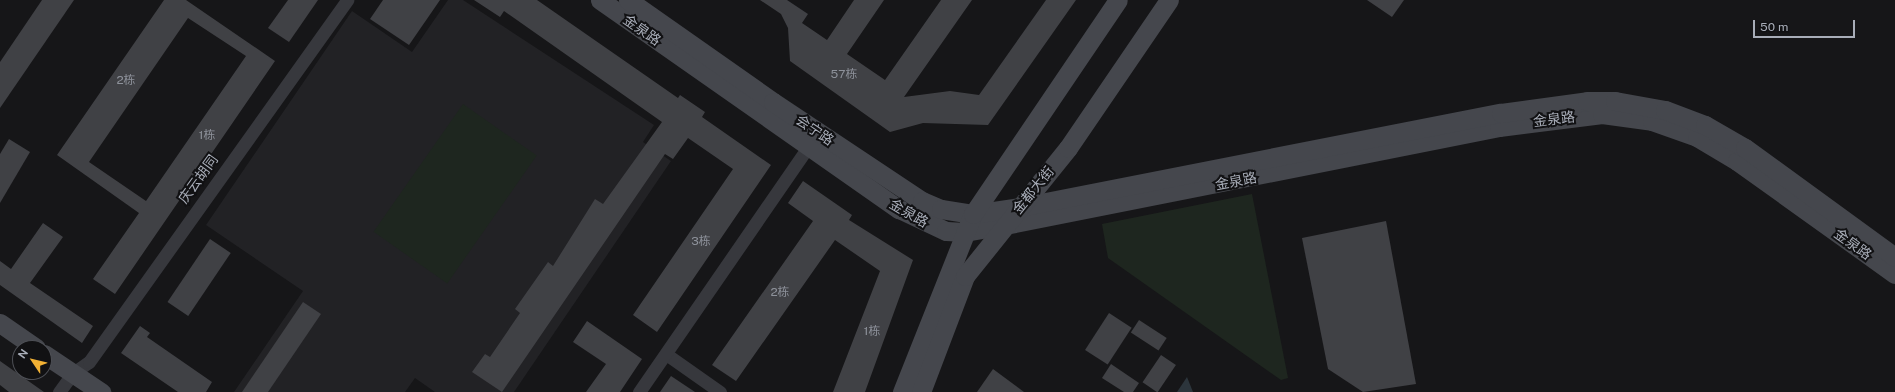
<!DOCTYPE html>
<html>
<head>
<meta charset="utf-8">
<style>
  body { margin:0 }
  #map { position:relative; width:1895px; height:392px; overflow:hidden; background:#161618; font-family:"Public Sans","Noto Sans SC",sans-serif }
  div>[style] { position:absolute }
  .built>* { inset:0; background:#222225 }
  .green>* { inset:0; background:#1e261f; transform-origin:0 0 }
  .water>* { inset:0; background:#2c353c }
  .building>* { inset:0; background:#404145; transform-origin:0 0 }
  .street>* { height:13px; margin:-6.5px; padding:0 6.5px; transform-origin:6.5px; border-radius:6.5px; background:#37383d }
  .secondary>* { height:19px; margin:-9.5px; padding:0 9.5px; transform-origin:9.5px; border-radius:9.5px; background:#45474d }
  span { translate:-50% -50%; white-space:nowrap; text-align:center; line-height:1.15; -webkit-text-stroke:4px #111113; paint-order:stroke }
  .number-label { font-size:12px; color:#8e929b }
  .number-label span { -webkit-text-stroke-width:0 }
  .street-label { font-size:14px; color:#a8adb8 }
  .north { position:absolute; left:12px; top:340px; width:40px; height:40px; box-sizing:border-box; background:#111113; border:1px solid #4d4f55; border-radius:50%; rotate:305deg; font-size:11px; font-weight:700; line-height:16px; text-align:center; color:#a8adb8 }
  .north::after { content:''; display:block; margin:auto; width:14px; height:18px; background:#f2b134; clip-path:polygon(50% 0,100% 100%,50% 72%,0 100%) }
  .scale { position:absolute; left:1753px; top:20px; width:102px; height:18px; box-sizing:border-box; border:2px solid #a8adb8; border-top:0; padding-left:5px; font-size:12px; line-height:14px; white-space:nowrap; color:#a8adb8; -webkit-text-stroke:3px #111113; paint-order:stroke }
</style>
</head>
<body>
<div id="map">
  <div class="built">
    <i style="clip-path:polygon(448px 0,463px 0,654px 125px,643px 142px,671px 161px,514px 392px,435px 392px,415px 378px,405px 392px,234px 392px,303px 291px,206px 225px,352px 11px,412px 52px)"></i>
  </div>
  <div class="green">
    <i style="left:463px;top:104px;width:90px;height:156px;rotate:35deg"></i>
    <i style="clip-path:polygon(1252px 194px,1288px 378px,1281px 380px,1108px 258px,1102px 224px)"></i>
  </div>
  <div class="water">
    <i style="clip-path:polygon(1187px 377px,1193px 392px,1177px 392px)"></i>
  </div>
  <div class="building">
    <i style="clip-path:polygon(42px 0,74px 0,0 108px,0 62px)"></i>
    <i style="clip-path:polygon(evenodd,164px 0,186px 0,275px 61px,115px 294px,93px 279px,139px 213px,57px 155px,164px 0,188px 18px,246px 56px,146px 201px,89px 162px,188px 18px)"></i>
    <i style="clip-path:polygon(288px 0,318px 0,289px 42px,268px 28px)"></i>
    <i style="clip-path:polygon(383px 0,440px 0,409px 45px,370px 19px)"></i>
    <i style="clip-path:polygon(474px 0,537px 0,678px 98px,680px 95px,705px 112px,702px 117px,771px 165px,657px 332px,633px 315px,733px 169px,688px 138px,673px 159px,665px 154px,502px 392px,472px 372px,485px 354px,490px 357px,520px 313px,515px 309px,548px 262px,553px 266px,595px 199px,603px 204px,662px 122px,504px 11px,500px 17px)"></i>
    <i style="clip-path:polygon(760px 0,787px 0,808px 14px,802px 23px,827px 40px,854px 0,884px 0,847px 54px,885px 80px,941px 0,972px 0,904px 97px,950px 91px,979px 95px,1046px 0,1076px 0,988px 125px,923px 123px,890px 132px,790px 61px,788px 28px,781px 14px)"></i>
    <i style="clip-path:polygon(1367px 0,1404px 0,1392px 17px)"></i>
    <i style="clip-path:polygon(9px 139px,30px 152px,0 203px,0 154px)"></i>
    <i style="clip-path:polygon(803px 181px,852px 215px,849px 220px,913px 260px,865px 392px,833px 392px,880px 271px,835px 240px,736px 381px,712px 365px,813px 221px,788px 203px)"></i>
    <i style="clip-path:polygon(1386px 221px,1416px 384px,1363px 392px,1328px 369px,1302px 238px)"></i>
    <i style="clip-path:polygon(43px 223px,63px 237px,30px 283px,93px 326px,82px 343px,0 285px,0 261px,11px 269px)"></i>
    <i style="left:210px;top:239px;width:25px;height:76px;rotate:34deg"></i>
    <i style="clip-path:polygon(303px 302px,321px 314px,268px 392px,242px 392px)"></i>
    <i style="left:1109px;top:313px;width:27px;height:44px;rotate:33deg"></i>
    <i style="left:1139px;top:320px;width:33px;height:15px;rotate:33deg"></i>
    <i style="clip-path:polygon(587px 321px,642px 359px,620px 392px,586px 392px,606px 364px,573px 342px)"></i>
    <i style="clip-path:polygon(140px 326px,150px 333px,147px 337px,212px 382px,206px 392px,178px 392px,121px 353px)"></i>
    <i style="left:1161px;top:355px;width:18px;height:33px;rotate:34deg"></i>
    <i style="clip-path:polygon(0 361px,44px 392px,9px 392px,0 385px)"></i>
    <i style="clip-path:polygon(1111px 364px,1139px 383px,1133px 392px,1124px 392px,1102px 378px)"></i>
    <i style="clip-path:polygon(993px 369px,1024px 392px,977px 392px)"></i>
    <i style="clip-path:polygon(671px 376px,695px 392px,660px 392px)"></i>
  </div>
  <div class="street">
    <i style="left:666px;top:354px;width:66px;rotate:35.1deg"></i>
    <i style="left:59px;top:392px;width:24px;rotate:-54deg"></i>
    <i style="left:73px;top:373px;width:19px;rotate:-35deg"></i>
    <i style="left:89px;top:362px;width:445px;rotate:-54.5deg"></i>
    <i style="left:639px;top:392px;width:299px;rotate:-55.4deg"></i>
  </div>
  <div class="secondary">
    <i style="left:600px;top:0;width:365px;rotate:35deg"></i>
    <i style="left:899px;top:209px;width:52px;rotate:25.1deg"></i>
    <i style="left:946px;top:231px;width:19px;rotate:3deg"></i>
    <i style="left:965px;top:232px;width:41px;rotate:-9.9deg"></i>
    <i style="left:1005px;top:225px;width:504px;rotate:-11.22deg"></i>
    <i style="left:1499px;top:127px;width:104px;rotate:-7.2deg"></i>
    <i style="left:1602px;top:114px;width:50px;rotate:8deg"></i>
    <i style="left:1652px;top:121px;width:48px;rotate:19.6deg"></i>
    <i style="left:1697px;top:137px;width:47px;rotate:31deg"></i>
    <i style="left:1737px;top:161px;width:194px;rotate:35.6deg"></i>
    <i style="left:628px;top:0;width:177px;rotate:35.1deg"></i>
    <i style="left:773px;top:102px;width:179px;rotate:33.6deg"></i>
    <i style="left:922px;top:201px;width:21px;rotate:23deg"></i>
    <i style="left:941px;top:209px;width:32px;rotate:9deg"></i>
    <i style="left:973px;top:214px;width:48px;rotate:-8.5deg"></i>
    <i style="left:1020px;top:207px;width:490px;rotate:-11.1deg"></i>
    <i style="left:1501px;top:113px;width:87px;rotate:-7.9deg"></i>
    <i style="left:1587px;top:101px;width:28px"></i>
    <i style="left:1615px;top:101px;width:51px;rotate:10.2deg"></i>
    <i style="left:1665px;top:110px;width:43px;rotate:20.6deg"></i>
    <i style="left:1705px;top:125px;width:46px;rotate:29.9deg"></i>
    <i style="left:1745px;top:148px;width:185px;rotate:36deg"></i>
    <i style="left:0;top:323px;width:44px;rotate:34.8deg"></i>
    <i style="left:44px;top:354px;width:69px;rotate:33.7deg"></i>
    <i style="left:902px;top:392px;width:192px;rotate:-68.3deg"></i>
    <i style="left:973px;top:214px;width:258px;rotate:-55.9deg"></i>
    <i style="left:921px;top:392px;width:124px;rotate:-69.2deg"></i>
    <i style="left:965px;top:276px;width:164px;rotate:-51.2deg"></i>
    <i style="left:1068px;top:148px;width:179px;rotate:-55.7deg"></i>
  </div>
  <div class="number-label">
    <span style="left:844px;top:75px">57栋</span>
    <span style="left:126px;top:81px">2栋</span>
    <span style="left:207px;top:136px">1栋</span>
    <span style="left:701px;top:242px">3栋</span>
    <span style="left:780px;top:293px">2栋</span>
    <span style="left:872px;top:332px">1栋</span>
  </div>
  <div class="street-label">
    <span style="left:642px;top:30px;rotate:35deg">金泉路</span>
    <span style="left:1554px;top:119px;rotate:-7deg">金泉路</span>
    <span style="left:815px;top:130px;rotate:34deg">会宁路</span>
    <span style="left:198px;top:179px;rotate:-54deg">庆云胡同</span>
    <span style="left:1236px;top:181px;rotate:-11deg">金泉路</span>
    <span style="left:1033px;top:190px;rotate:-51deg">金都大街</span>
    <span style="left:909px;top:213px;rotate:30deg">金泉路</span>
    <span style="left:1853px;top:244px;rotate:36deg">金泉路</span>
  </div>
  <div class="north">N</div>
  <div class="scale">50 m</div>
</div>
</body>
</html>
